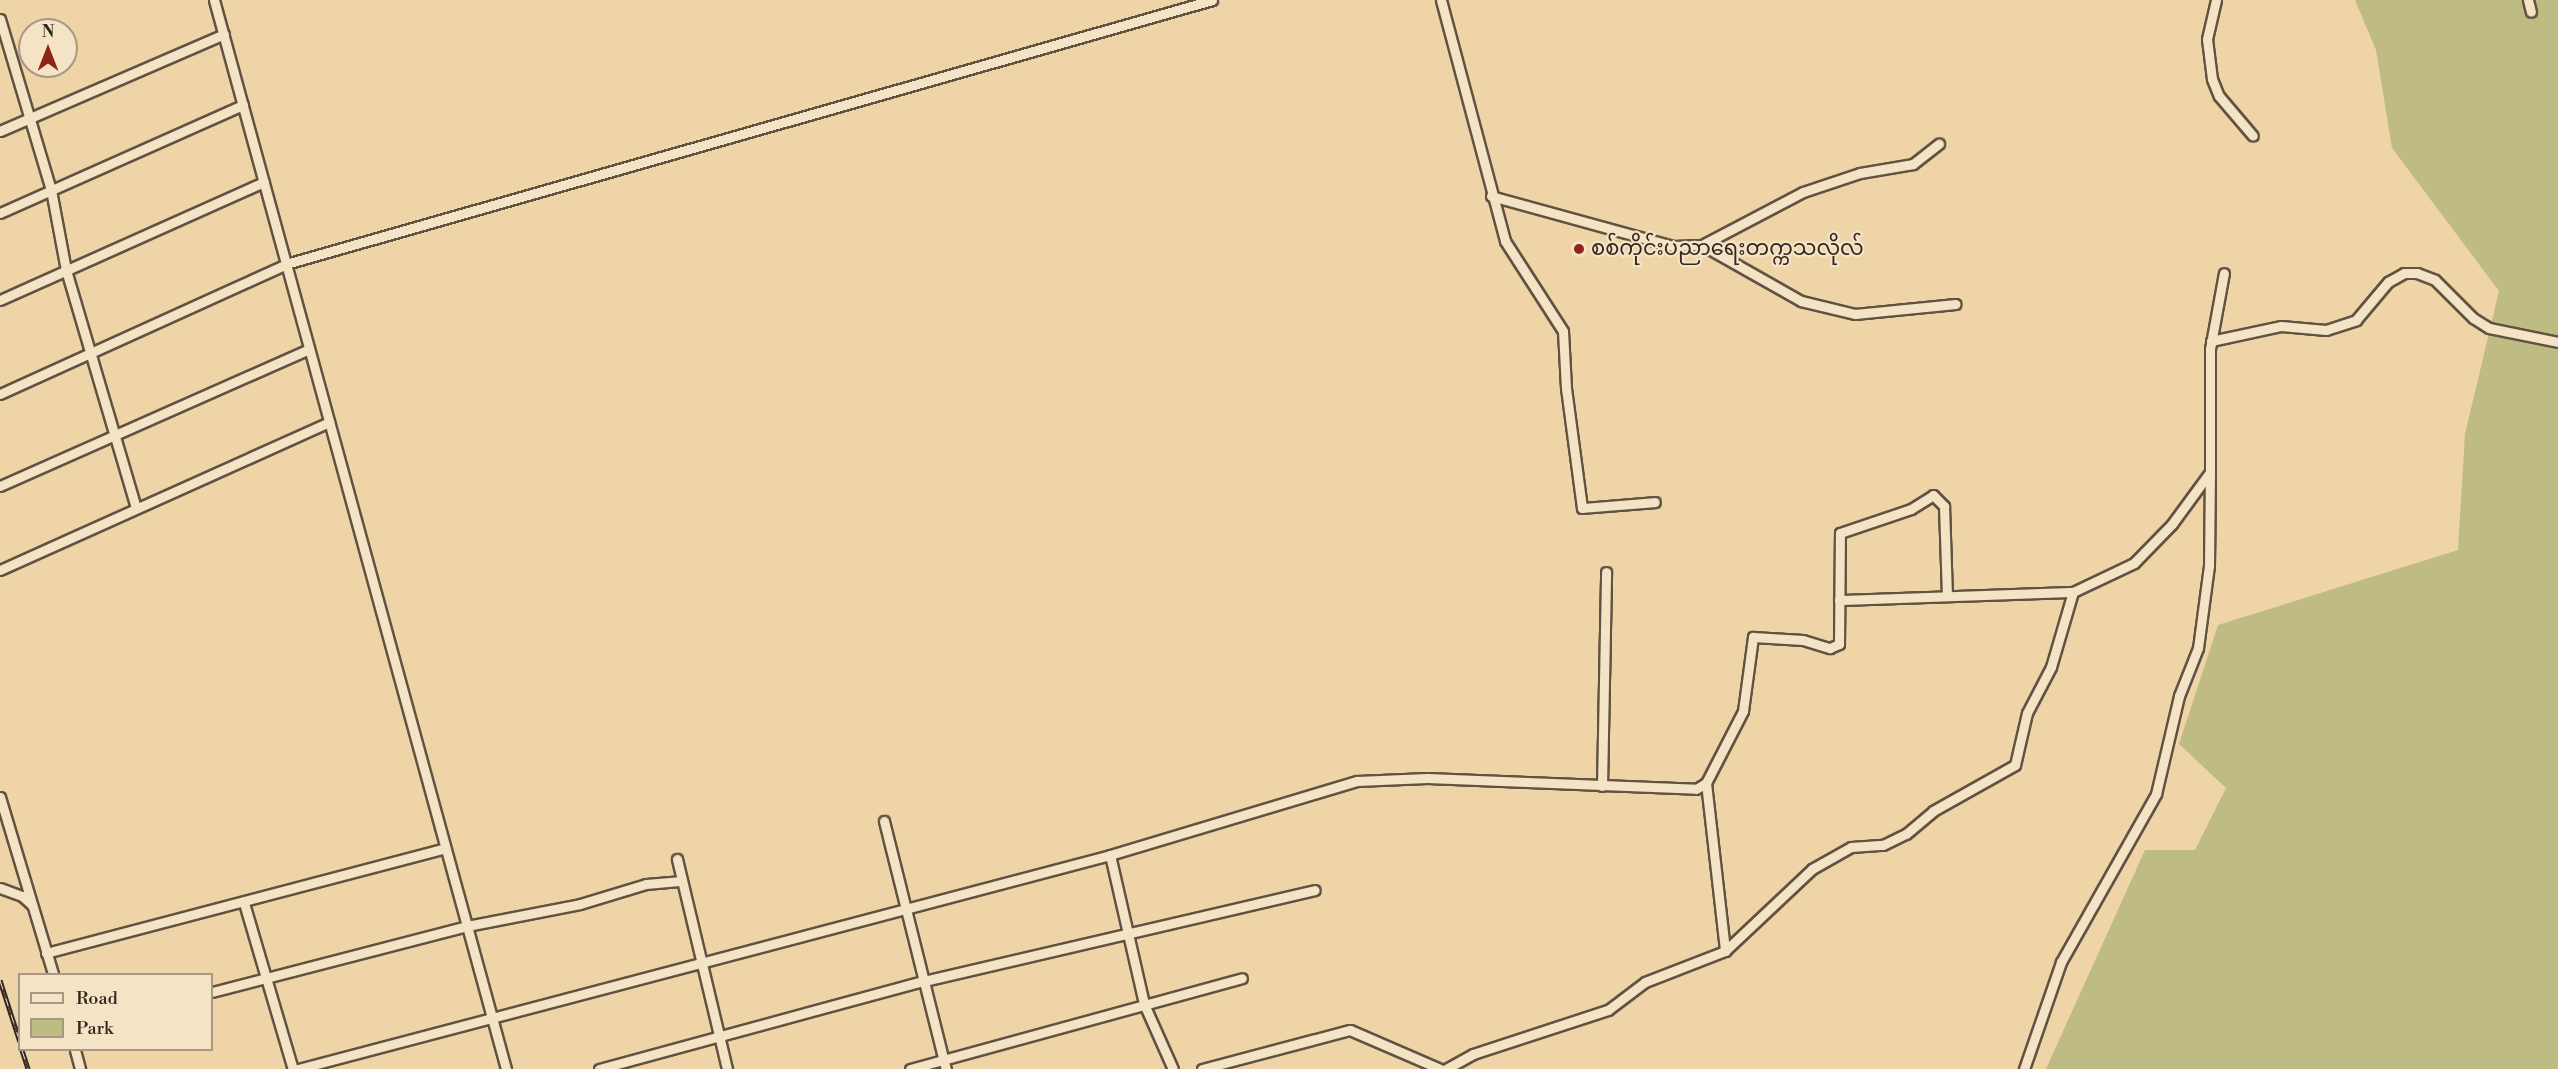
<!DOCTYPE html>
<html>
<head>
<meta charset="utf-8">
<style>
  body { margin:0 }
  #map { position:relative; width:2558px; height:1069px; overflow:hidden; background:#efd4a7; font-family:"Libre Bodoni","Noto Sans Myanmar",serif }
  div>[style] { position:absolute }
  .green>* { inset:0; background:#bebb83 }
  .roads { filter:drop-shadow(2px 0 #615241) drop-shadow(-2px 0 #615241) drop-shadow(0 2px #615241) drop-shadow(0 -2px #615241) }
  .minor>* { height:9px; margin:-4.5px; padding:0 4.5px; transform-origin:4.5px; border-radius:4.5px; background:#f5e3c6 }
  .rail>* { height:5px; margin-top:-2.5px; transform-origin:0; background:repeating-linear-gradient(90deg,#f5e3c6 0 9px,#32261f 0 18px); box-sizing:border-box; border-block:2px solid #32261f }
  .dots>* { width:16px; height:16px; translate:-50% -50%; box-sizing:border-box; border:3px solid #f5e3c6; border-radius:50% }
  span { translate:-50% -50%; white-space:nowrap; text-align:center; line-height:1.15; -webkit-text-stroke:4.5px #f5e3c6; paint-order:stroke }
  .poi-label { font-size:21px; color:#32261f }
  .left { translate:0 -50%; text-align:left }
  .legend { position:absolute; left:18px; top:973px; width:195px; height:78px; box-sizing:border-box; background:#f5e3c6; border:2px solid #a79783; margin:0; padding:8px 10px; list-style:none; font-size:18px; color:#32261f }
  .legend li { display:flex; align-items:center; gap:12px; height:30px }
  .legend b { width:30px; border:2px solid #a79783 }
  .north { position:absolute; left:18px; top:18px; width:60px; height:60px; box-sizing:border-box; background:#f5e3c6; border:2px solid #a79783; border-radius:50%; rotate:0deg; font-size:16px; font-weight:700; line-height:24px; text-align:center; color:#32261f }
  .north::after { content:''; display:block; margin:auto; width:21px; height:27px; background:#8f2418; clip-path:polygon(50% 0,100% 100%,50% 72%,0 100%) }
</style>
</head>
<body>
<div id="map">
  <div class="green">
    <i style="clip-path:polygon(2355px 0,2558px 0,2558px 1069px,2046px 1069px,2145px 850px,2195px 850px,2226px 788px,2179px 744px,2218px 625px,2458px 550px,2465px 434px,2499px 291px,2392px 148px,2376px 50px)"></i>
  </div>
  <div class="roads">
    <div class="minor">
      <i style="left:214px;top:0;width:1108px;rotate:74.72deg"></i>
      <i style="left:1441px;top:0;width:249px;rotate:75.1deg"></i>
      <i style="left:1505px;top:241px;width:107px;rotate:57.2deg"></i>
      <i style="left:1563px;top:331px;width:57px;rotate:87deg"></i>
      <i style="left:1566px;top:388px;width:121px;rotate:82.4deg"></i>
      <i style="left:1582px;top:508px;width:73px;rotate:-4.7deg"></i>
      <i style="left:2216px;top:0;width:40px;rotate:103deg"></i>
      <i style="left:2207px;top:39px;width:40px;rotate:82.9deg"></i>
      <i style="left:2212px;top:79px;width:18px;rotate:68deg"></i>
      <i style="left:2219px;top:96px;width:52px;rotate:49.6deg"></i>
      <i style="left:2528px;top:0;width:12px;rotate:76deg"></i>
      <i style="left:0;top:19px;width:178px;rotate:73.4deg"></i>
      <i style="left:51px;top:190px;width:81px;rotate:79.4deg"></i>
      <i style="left:66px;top:270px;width:248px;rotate:73.6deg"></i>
      <i style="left:0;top:131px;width:244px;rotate:-23.4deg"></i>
      <i style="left:1491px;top:196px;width:189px;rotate:15.4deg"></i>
      <i style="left:1673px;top:246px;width:29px;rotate:-2deg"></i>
      <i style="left:1702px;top:245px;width:114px;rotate:-27.7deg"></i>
      <i style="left:1803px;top:192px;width:60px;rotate:-18.4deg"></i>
      <i style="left:1860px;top:173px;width:54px;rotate:-9.6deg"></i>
      <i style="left:1913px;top:164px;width:33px;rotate:-38deg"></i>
      <i style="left:0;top:213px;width:266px;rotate:-24deg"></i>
      <i style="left:1702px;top:245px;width:114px;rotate:29.5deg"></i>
      <i style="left:1801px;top:301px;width:56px;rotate:13.5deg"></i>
      <i style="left:1855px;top:314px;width:101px;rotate:-5.7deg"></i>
      <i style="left:0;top:300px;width:289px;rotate:-24.1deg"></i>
      <i style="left:2211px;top:341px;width:72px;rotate:-12.1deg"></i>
      <i style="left:2281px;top:326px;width:45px;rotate:5.1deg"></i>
      <i style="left:2326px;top:330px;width:32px;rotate:-18deg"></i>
      <i style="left:2356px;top:320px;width:50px;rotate:-49.9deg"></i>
      <i style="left:2388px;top:282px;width:18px;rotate:-29deg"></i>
      <i style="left:2404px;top:273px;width:13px"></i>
      <i style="left:2417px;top:273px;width:19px;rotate:21deg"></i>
      <i style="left:2435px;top:280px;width:54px;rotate:45deg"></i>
      <i style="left:2473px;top:318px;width:19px;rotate:32deg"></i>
      <i style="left:2489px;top:328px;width:70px;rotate:11.5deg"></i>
      <i style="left:0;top:394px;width:314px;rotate:-24.4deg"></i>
      <i style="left:286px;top:264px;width:963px;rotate:-15.91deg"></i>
      <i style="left:0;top:486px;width:338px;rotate:-23.9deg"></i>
      <i style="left:0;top:570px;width:361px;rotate:-24.2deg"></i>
      <i style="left:1839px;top:600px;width:234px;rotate:-2deg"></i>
      <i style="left:1706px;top:783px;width:169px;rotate:83.5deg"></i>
      <i style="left:1602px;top:786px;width:214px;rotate:-88.9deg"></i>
      <i style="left:0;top:797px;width:185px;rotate:73.3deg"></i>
      <i style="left:884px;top:821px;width:256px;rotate:76deg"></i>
      <i style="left:1110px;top:855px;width:153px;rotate:77.1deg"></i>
      <i style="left:1144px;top:1004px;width:71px;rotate:66deg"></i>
      <i style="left:677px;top:859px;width:216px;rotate:76.6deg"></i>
      <i style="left:0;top:888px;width:23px;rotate:20deg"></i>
      <i style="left:22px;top:896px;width:13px;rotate:42deg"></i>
      <i style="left:244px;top:903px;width:173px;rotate:73.6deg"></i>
      <i style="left:46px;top:953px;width:413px;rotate:-14.7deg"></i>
      <i style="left:212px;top:992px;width:263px;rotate:-14.5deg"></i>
      <i style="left:467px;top:926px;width:115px;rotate:-11deg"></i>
      <i style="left:580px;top:904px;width:69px;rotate:-16.9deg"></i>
      <i style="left:646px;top:884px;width:36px;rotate:-5deg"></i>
      <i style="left:75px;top:1050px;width:20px;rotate:75deg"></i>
      <i style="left:298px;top:1069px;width:840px;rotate:-14.76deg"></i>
      <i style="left:1110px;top:855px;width:258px;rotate:-16.7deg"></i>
      <i style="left:1357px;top:781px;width:70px;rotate:-2.5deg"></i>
      <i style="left:1427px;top:778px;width:269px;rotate:2.3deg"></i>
      <i style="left:1696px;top:789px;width:12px;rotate:-31deg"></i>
      <i style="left:1706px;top:783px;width:81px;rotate:-62.8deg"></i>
      <i style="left:1743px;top:711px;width:75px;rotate:-82.3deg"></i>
      <i style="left:1753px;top:637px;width:50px;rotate:3.4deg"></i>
      <i style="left:1803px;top:640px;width:28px;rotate:17deg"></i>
      <i style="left:1830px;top:648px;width:10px;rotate:-24deg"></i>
      <i style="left:1839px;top:644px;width:111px;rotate:-89.5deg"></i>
      <i style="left:1840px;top:533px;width:75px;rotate:-18.7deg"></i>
      <i style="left:1911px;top:509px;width:26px;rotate:-32deg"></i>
      <i style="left:1933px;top:495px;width:16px;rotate:45deg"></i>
      <i style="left:1944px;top:506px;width:90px;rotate:88.1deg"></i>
      <i style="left:599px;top:1069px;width:337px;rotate:-15.2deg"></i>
      <i style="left:924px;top:981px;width:401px;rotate:-13.1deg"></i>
      <i style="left:910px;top:1069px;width:344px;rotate:-15.3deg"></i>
      <i style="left:1202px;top:1069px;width:153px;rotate:-14.8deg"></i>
      <i style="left:1350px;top:1030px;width:98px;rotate:23.4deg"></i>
      <i style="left:1446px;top:1069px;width:31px;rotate:-29deg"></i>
      <i style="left:1473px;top:1054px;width:142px;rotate:-18.1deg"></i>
      <i style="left:1608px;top:1010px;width:46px;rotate:-37.1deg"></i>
      <i style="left:1645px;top:982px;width:86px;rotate:-21.2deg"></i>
      <i style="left:1725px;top:951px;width:120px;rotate:-43.3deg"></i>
      <i style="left:1812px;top:869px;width:45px;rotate:-29.4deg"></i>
      <i style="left:1851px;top:847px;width:32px;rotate:-4deg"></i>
      <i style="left:1883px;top:845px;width:25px;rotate:-26deg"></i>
      <i style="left:1906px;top:834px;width:35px;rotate:-40deg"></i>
      <i style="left:1933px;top:811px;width:94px;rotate:-29.3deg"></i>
      <i style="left:2015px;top:765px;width:53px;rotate:-77deg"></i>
      <i style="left:2027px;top:713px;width:52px;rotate:-62.4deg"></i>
      <i style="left:2051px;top:667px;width:78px;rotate:-73.7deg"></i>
      <i style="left:2073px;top:592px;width:68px;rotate:-25.4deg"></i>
      <i style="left:2134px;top:563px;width:54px;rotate:-45.7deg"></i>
      <i style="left:2172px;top:524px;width:64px;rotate:-53.8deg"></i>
      <i style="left:2210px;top:472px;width:123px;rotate:-90deg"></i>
      <i style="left:2210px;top:349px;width:77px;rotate:-79.6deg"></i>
      <i style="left:2024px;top:1069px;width:113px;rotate:-70.9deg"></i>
      <i style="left:2061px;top:962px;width:193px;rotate:-60.5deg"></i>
      <i style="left:2156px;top:794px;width:101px;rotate:-76.8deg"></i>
      <i style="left:2179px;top:696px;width:52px;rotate:-68.4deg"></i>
      <i style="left:2198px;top:648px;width:83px;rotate:-82.4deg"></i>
      <i style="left:2209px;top:566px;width:94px;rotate:-89.4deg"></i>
    </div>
  </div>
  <div class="rail">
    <i style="left:0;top:980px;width:65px;rotate:72.1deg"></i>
    <i style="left:22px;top:1050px;width:20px;rotate:72deg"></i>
  </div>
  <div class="dots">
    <i style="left:1579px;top:249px;background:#8f2418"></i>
  </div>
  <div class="poi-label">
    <span class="left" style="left:1591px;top:249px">စစ်ကိုင်းပညာရေးတက္ကသလိုလ်</span>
  </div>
  <ul class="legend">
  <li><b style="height:8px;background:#f5e3c6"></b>Road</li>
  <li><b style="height:16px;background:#bebb83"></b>Park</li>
  </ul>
  <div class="north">N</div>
</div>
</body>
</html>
